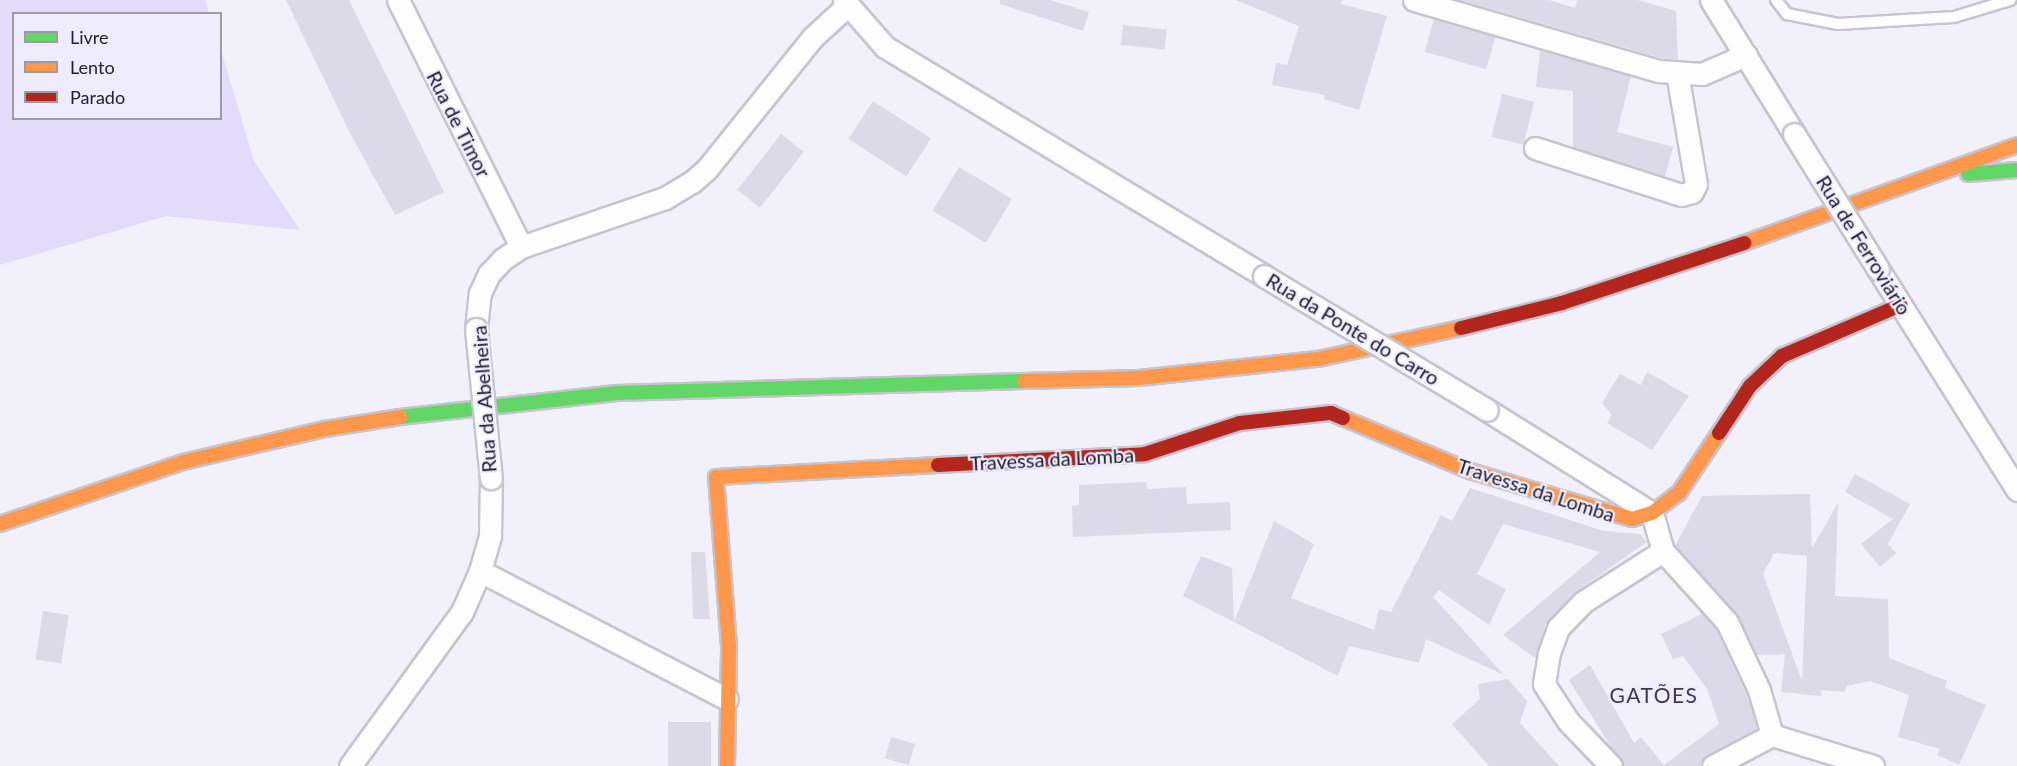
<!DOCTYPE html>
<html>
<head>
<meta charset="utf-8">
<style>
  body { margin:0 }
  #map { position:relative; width:2017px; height:766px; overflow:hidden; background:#f2f0fb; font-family:Lato,sans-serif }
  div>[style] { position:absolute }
  .green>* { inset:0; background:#e2dcfa }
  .building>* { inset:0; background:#dcd9e9; transform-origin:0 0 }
  .roads { filter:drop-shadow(2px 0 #c7c4cf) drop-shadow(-2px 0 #c7c4cf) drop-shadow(0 2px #c7c4cf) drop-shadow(0 -2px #c7c4cf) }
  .lane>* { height:10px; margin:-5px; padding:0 5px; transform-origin:5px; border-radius:5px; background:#fdfdfe }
  .street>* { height:21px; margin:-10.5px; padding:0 10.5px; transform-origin:10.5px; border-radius:10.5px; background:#fdfdfe }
  .fast>* { height:14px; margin:-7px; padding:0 7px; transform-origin:7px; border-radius:7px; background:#63d668 }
  .slow>* { height:14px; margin:-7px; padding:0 7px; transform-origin:7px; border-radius:7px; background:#ff974d }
  .jam>* { height:14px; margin:-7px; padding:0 7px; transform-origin:7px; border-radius:7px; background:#b3261e }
  .bridges { filter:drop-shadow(2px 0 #c7c4cf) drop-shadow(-2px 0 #c7c4cf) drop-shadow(0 2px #c7c4cf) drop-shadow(0 -2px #c7c4cf) }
  .street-bridge>* { height:21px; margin:-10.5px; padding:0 10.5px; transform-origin:10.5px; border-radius:10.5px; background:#fdfdfe }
  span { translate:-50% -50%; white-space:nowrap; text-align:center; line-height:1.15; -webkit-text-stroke:4.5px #efecff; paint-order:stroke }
  .street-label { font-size:20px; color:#22202b }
  .neighbourhood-label { font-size:21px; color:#3e3951; letter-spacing:1.5px }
  .legend { position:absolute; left:12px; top:12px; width:210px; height:108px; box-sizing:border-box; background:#efecff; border:2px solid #9d9aaa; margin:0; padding:8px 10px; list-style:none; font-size:18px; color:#22202b }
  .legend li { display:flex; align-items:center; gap:12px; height:30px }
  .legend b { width:30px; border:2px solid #9d9aaa }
</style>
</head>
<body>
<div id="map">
  <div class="green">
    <i style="clip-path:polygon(0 0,205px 0,209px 13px,14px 14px,14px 118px,220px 118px,221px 50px,254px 161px,300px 230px,166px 216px,0 265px)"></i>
  </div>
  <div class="building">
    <i style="clip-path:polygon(286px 0,349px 0,444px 192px,395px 215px,350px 133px)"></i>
    <i style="clip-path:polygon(1000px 0,1050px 0,1089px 12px,1083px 31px,1000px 4px)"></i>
    <i style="clip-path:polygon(1236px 0,1342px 0,1341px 4px,1387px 16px,1359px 110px,1324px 99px,1325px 95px,1272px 85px,1276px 63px,1287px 65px,1299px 26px)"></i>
    <i style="clip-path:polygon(1460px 0,1549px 0,1575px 8px,1577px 0,1638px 0,1676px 11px,1678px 60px,1661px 58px)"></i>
    <i style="left:1434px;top:19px;width:64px;height:34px;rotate:16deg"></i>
    <i style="left:1123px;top:25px;width:44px;height:20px;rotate:6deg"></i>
    <i style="clip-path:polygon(1540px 50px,1631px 76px,1617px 132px,1673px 147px,1665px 177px,1573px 147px,1573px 91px,1536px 87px)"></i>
    <i style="left:1502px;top:94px;width:33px;height:44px;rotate:14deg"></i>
    <i style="left:873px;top:101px;width:69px;height:45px;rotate:33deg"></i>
    <i style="left:781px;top:134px;width:29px;height:71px;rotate:38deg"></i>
    <i style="left:959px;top:167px;width:62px;height:51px;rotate:31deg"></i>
    <i style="clip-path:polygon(1647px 372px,1689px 396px,1652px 450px,1607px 423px,1612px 415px,1602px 403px,1620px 374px,1641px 385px)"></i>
    <i style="clip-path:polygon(1855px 474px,1910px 504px,1888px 544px,1896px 553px,1880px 567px,1861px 544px,1893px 519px,1845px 492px)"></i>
    <i style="clip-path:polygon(1146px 482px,1147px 489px,1186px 487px,1187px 504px,1230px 502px,1231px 530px,1073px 537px,1072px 506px,1079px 505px,1079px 485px)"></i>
    <i style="clip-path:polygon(1470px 488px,1604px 531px,1640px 534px,1647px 542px,1574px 593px,1546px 623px,1535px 658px,1503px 635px,1600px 552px,1503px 524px,1477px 574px,1506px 589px,1489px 625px,1439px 590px,1433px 597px,1504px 675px,1426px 639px,1419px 663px,1349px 646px,1338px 676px,1234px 622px,1274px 521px,1314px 544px,1291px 598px,1374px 630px,1379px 609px,1391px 612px,1441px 515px,1452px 521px)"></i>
    <i style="clip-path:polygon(evenodd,1810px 494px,1812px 548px,1838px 503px,1835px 596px,1888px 599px,1889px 658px,1947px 681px,1945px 688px,1986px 705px,1959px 765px,1937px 755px,1940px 749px,1898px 737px,1909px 695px,1870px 681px,1847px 686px,1844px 692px,1822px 690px,1821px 696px,1781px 692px,1785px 654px,1756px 655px,1737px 614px,1675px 546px,1702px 496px,1810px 494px,1774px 553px,1807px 556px,1802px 681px,1763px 574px,1774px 553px)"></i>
    <i style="clip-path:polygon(691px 552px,705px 552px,710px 619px,693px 619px)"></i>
    <i style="clip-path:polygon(1201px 556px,1232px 568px,1234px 622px,1183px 596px)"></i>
    <i style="left:43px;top:611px;width:26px;height:49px;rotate:9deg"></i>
    <i style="clip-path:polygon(1702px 614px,1716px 629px,1749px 700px,1757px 729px,1707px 755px,1700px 766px,1623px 766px,1569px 680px,1590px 665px,1634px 743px,1641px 737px,1664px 765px,1719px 724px,1707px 689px,1683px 656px,1673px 659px,1661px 634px)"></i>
    <i style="clip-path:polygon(1508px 679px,1527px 701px,1520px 723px,1559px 766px,1489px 766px,1452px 724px,1480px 699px,1478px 684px)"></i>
    <i style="left:668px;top:722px;width:43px;height:44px"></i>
    <i style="left:891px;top:737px;width:25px;height:22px;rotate:16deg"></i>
  </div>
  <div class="roads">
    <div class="lane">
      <i style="left:1776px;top:0;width:18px;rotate:52deg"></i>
      <i style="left:1787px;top:14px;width:52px;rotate:11.1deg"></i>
      <i style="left:1838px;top:24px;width:116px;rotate:-3.5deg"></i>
      <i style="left:1954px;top:17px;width:59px;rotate:-16.9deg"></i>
    </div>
    <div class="street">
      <i style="left:398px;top:0;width:276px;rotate:63.5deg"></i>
      <i style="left:844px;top:0;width:62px;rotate:48.9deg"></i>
      <i style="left:885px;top:47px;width:443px;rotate:31.1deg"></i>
      <i style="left:1414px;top:0;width:255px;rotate:16.2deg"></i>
      <i style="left:1659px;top:71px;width:43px;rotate:4deg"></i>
      <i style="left:1702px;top:74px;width:48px;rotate:-23.4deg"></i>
      <i style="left:1711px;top:0;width:158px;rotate:58.2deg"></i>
      <i style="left:1535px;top:148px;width:153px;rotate:17.8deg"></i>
      <i style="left:1681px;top:195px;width:11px;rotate:-15deg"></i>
      <i style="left:1692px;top:192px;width:9px;rotate:-63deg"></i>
      <i style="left:1696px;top:184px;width:113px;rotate:-99.7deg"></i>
      <i style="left:1878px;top:269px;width:261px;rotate:57.8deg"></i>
      <i style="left:476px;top:329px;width:36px;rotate:-84deg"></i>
      <i style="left:480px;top:293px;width:21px;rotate:-65deg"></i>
      <i style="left:489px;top:274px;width:21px;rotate:-47deg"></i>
      <i style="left:503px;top:259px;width:22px;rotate:-34deg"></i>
      <i style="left:521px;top:247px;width:152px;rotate:-18.8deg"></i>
      <i style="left:665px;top:198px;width:31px;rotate:-31deg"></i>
      <i style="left:692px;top:182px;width:18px;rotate:-41deg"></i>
      <i style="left:706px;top:170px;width:171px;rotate:-51.2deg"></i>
      <i style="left:813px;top:37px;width:46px;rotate:-42.4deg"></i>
      <i style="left:1487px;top:410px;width:195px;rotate:32deg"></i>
      <i style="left:1652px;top:513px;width:40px;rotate:74deg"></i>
      <i style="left:1663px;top:551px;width:96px;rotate:48deg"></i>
      <i style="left:1727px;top:622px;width:75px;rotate:64.8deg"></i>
      <i style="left:1759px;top:690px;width:47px;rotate:73.9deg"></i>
      <i style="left:480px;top:571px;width:278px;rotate:27.4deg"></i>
      <i style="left:350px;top:766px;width:190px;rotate:-54deg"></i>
      <i style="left:462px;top:612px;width:45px;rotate:-66.3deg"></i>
      <i style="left:480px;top:571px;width:37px;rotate:-74deg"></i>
      <i style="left:490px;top:535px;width:57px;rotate:-89deg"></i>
      <i style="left:1611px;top:766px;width:62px;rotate:-133.7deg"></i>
      <i style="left:1568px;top:721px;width:44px;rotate:-123deg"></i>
      <i style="left:1544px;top:684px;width:31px;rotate:-81deg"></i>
      <i style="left:1549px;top:653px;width:27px;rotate:-70deg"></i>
      <i style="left:1558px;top:628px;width:36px;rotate:-46deg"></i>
      <i style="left:1583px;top:602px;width:95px;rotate:-32.5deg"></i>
      <i style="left:1713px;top:766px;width:67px;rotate:-27.7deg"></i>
      <i style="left:1772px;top:735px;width:106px;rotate:17.1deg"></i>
    </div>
    <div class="fast">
      <i style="left:1968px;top:174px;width:49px;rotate:-4.7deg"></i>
      <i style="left:400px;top:417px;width:218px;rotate:-6.3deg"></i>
      <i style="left:617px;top:393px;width:407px;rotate:-1.7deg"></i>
    </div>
    <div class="slow">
      <i style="left:1744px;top:243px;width:290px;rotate:-19.7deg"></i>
      <i style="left:1024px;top:381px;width:115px;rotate:-1.5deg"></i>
      <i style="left:1139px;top:378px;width:180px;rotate:-6.1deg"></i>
      <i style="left:1318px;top:359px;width:146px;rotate:-12.2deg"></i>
      <i style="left:1343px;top:418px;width:138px;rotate:22.7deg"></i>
      <i style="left:1470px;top:471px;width:169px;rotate:16.5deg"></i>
      <i style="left:1632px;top:519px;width:21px;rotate:-17deg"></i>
      <i style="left:1652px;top:513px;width:34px;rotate:-37deg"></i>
      <i style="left:1679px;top:493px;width:72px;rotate:-56.3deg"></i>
      <i style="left:0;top:524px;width:193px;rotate:-18.7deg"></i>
      <i style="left:183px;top:462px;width:146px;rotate:-13.1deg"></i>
      <i style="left:325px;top:429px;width:76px;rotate:-9.1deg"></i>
      <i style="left:727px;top:766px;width:120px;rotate:-89deg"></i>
      <i style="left:729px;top:646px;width:169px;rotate:-94.4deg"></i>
      <i style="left:716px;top:477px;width:222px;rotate:-3.1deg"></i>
    </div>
    <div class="jam">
      <i style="left:1461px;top:328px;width:104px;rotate:-13.9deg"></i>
      <i style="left:1562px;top:303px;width:192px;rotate:-18.2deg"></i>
      <i style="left:1719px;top:433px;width:56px;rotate:-56.6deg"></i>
      <i style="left:1750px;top:386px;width:44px;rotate:-43.2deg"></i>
      <i style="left:1782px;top:356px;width:129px;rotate:-23.2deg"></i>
      <i style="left:938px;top:465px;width:207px;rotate:-3deg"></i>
      <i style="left:1145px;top:454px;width:100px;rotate:-18.1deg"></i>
      <i style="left:1240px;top:423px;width:92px;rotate:-6.3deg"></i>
      <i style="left:1331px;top:413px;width:13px;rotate:23deg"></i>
    </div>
  </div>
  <div class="bridges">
    <div class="street-bridge">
      <i style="left:1794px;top:134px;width:159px;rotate:58.1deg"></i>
      <i style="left:1264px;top:276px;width:260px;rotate:31deg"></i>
      <i style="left:476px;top:329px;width:150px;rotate:84.3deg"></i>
    </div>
  </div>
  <div class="street-label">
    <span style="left:459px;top:124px;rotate:63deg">Rua de Timor</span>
    <span style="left:1864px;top:245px;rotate:58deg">Rua de Ferroviário</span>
    <span style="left:1353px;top:329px;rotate:31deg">Rua da Ponte do Carro</span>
    <span style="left:484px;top:399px;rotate:-94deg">Rua da Abelheira</span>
    <span style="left:1052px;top:459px;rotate:-3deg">Travessa da Lomba</span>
    <span style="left:1536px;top:490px;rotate:18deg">Travessa da Lomba</span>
  </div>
  <div class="neighbourhood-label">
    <span style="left:1654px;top:695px">GATÕES</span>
  </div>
  <ul class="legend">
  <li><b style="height:8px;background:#63d668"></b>Livre</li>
  <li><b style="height:8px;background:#ff974d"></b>Lento</li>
  <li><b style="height:8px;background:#b3261e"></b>Parado</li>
  </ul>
</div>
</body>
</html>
